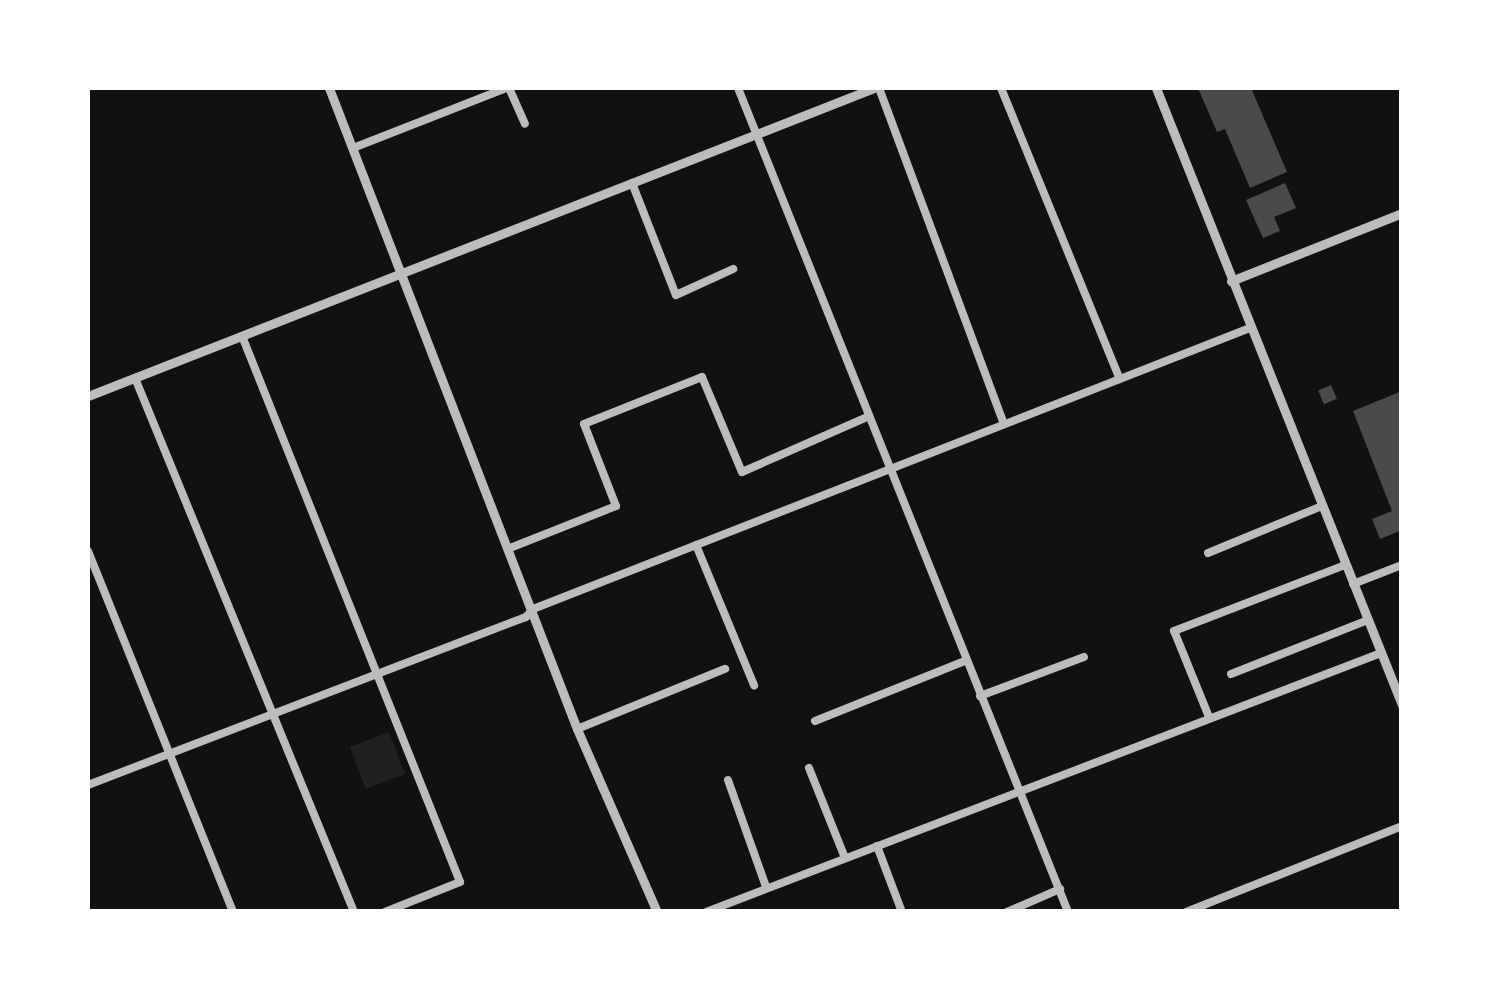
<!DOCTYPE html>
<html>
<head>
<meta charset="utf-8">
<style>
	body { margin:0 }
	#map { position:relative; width:1489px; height:999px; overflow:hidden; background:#111; font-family:"PT Sans",sans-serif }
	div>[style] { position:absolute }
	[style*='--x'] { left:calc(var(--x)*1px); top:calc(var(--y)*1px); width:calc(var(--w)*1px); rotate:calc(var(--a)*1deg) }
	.green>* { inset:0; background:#202020; transform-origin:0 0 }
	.building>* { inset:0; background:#4a4a4a; transform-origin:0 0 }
	.minor>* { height:8px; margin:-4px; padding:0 4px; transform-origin:4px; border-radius:4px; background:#bcbcbc }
	.tertiary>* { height:9px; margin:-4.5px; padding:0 4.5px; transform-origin:4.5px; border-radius:4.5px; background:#bcbcbc }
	span { translate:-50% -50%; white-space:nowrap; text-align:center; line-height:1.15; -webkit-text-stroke:8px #fff; paint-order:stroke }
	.frame { position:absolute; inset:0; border:90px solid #fff; pointer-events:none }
</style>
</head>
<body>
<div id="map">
	<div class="green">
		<i style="left:389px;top:732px;width:45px;height:42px;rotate:69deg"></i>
	</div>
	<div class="building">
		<i style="clip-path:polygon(1198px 88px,1251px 88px,1287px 172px,1250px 188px,1225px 129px,1217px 132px)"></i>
		<i style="clip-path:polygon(1285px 183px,1296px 208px,1274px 217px,1280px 231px,1263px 238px,1246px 200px)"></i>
		<i style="left:1331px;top:385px;width:15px;height:14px;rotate:67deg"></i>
		<i style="clip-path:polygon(1402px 391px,1402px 530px,1380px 539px,1372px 519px,1392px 511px,1353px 411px)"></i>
	</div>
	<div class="minor">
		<i style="--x:509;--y:88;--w:39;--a:66"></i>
		<i style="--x:738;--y:88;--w:888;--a:68.17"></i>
		<i style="--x:879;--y:88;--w:358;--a:69.6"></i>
		<i style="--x:1001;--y:88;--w:314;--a:67.8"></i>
		<i style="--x:353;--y:148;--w:164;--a:-21.4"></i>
		<i style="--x:632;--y:183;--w:120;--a:68.6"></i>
		<i style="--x:676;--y:295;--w:63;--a:-24.5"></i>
		<i style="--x:242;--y:336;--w:588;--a:68.23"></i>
		<i style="--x:460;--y:882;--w:81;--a:158.2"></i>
		<i style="--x:135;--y:378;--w:577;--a:67.7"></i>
		<i style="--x:696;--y:545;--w:152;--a:67.5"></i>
		<i style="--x:510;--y:548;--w:114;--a:-21.6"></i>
		<i style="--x:616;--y:506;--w:88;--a:-111.3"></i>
		<i style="--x:584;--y:424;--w:127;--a:-21.7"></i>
		<i style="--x:702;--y:377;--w:103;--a:67.2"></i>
		<i style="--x:742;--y:472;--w:137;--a:-23.7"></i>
		<i style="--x:88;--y:551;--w:389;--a:68.1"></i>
		<i style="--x:1208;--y:553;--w:123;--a:-22.4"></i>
		<i style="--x:1353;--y:584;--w:53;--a:-21.2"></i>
		<i style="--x:1231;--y:674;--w:147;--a:-21.5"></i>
		<i style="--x:980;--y:696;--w:111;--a:-20.6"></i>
		<i style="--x:1209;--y:717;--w:93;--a:-112.1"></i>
		<i style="--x:1174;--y:631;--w:183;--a:-21.1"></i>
		<i style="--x:815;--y:721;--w:162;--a:-21.8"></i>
		<i style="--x:577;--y:729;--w:160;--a:-22.1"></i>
		<i style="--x:809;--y:768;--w:97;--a:68.2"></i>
		<i style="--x:728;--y:780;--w:114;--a:70.4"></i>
		<i style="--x:88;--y:785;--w:469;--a:-21"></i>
		<i style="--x:526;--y:617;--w:11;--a:-49"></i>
		<i style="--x:533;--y:609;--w:770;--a:-21.4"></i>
		<i style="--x:877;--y:846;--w:71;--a:69.3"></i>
		<i style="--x:706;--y:912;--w:723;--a:-20.99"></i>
		<i style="--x:1007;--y:912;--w:58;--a:-23.5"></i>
		<i style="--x:1186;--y:912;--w:232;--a:-21.7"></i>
	</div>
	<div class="tertiary">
		<i style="--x:329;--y:88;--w:687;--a:68.85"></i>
		<i style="--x:577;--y:729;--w:200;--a:66.4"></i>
		<i style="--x:1156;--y:88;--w:664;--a:68.26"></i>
		<i style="--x:1231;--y:281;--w:184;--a:-21.7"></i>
		<i style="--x:88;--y:396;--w:844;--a:-21.4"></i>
	</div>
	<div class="frame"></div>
</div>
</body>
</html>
